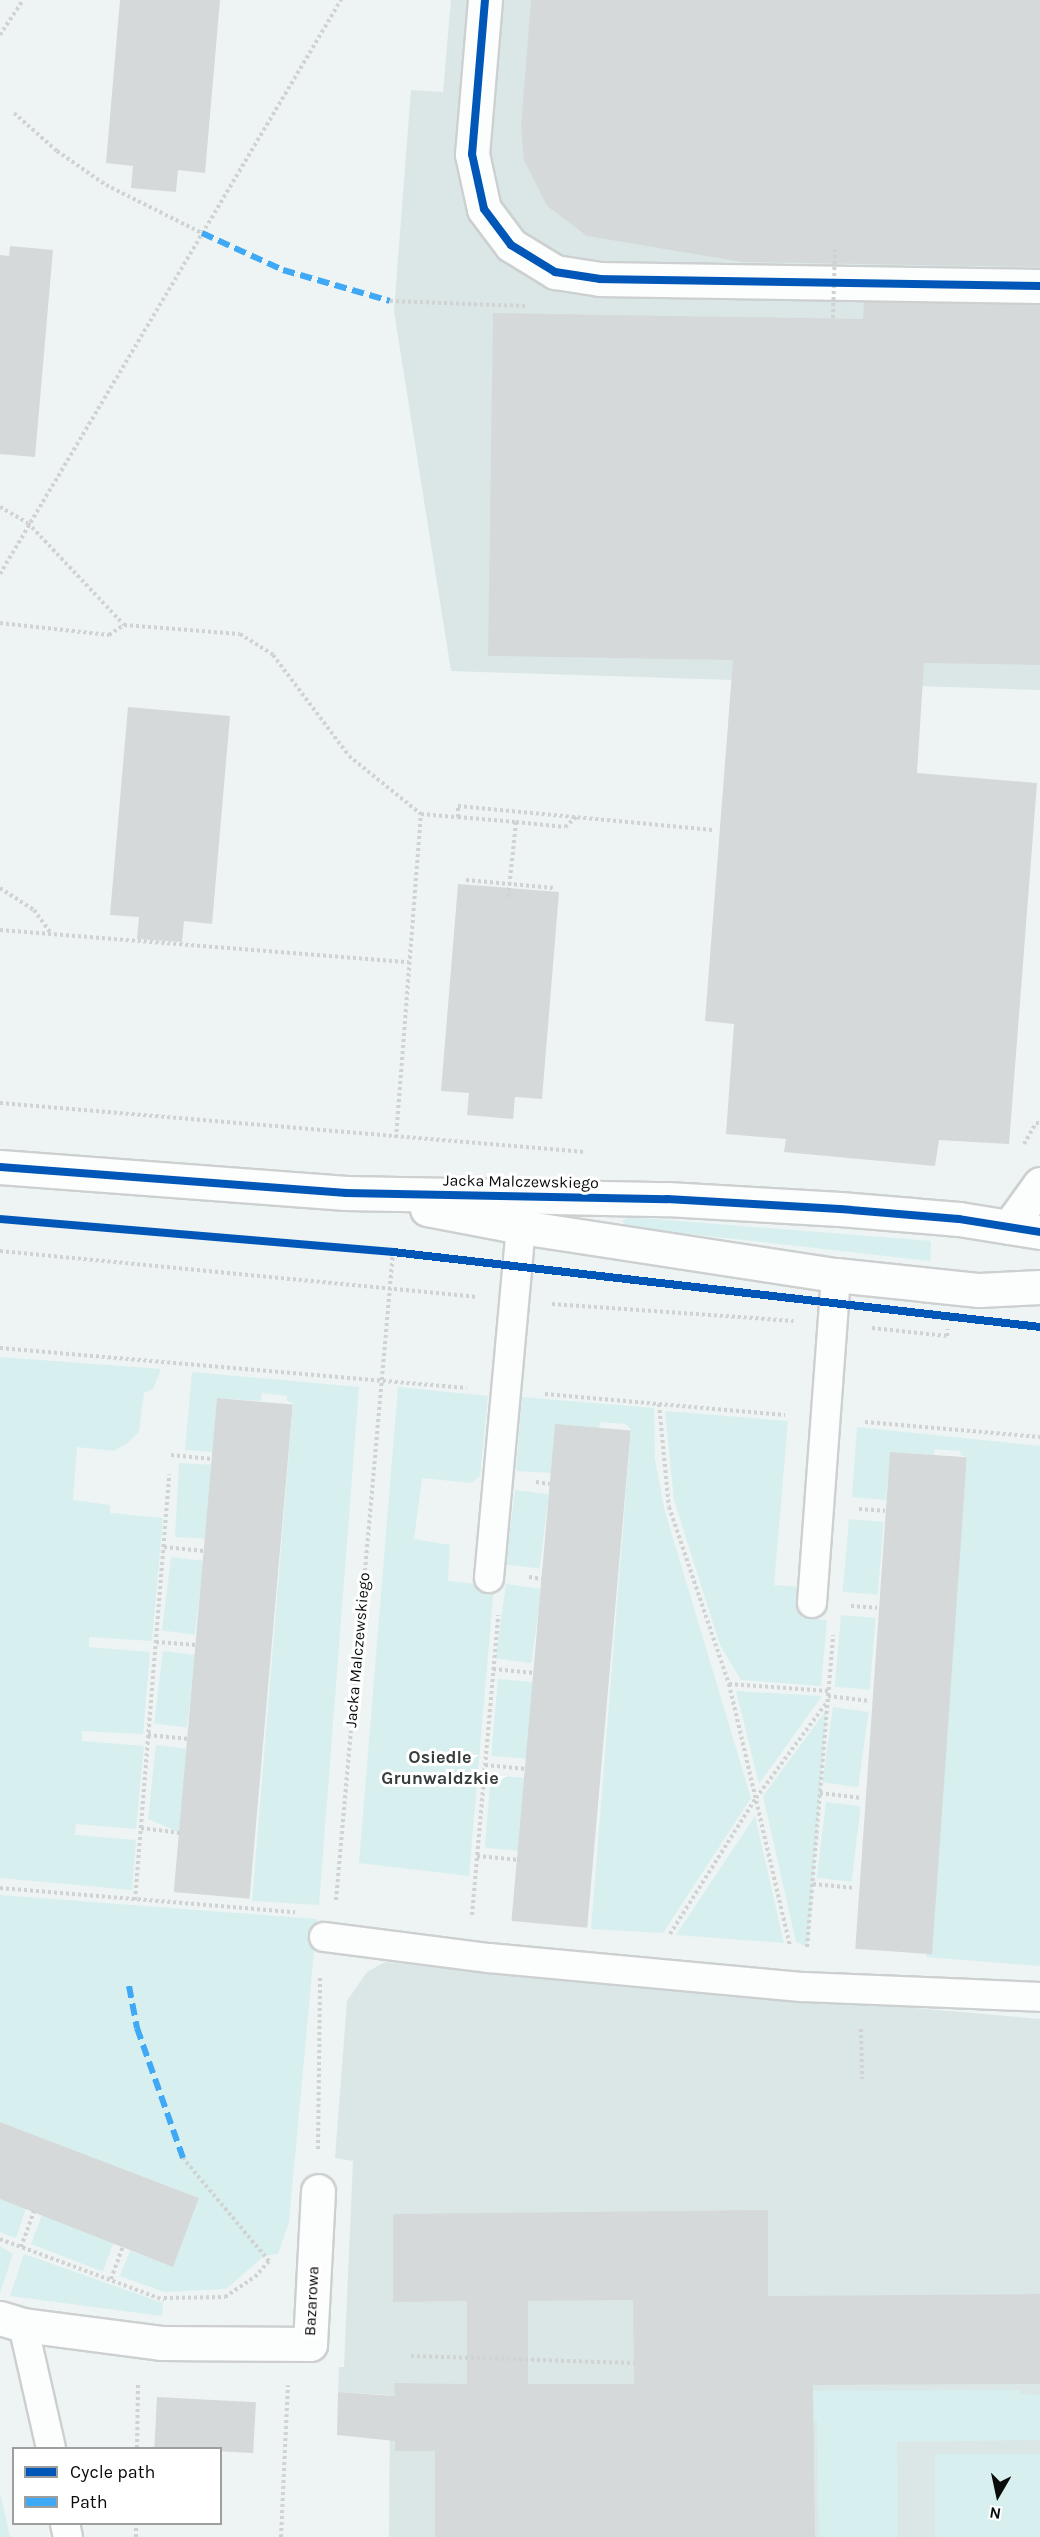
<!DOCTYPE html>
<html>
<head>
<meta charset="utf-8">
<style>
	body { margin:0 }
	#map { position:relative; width:1040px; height:2537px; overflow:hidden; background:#eef3f3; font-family:Karla,sans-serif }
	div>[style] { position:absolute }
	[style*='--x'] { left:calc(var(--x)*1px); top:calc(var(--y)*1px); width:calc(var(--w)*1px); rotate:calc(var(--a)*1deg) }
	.built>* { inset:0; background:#dbe7e7 }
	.green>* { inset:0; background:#d8efef; transform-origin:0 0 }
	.building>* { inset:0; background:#d6d9d9; transform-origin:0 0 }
	.path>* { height:4px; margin-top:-2px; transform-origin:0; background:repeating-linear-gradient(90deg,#d1d2d2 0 3px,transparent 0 6px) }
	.roads { filter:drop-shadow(2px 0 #cdd0d0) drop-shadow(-2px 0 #cdd0d0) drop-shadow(0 2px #cdd0d0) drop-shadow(0 -2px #cdd0d0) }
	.lane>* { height:28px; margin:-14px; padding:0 14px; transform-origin:14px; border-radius:14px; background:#fcfdfd }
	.street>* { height:33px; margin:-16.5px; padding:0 16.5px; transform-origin:16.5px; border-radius:16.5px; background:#fcfdfd }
	.secondary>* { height:33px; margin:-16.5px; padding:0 16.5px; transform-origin:16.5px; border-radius:16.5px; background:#fcfdfd }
	.path-bridge>* { height:4px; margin-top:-2px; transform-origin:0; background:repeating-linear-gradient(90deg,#d1d2d2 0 3px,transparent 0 6px) }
	.quiet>* { height:6px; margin-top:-3px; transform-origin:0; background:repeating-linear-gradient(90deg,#3fa9f5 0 12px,transparent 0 18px) }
	.cycleway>* { height:8px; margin:-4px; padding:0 4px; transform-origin:4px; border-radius:4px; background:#0057b8 }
	span { translate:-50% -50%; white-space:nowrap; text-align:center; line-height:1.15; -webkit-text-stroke:6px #fff; paint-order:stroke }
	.street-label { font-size:16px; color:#0a0c0c }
	.neighbourhood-label { font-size:18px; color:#373e3e; font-weight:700 }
	.legend { position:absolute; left:12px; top:2447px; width:210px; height:78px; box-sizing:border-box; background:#fff; border:2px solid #9d9e9e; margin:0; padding:8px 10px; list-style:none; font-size:18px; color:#0a0c0c }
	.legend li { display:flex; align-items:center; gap:12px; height:30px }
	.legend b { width:30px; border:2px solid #9d9e9e }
	.north { position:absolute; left:968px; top:2465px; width:60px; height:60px; -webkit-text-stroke:4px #fff; paint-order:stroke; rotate:189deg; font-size:16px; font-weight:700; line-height:24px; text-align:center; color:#0a0c0c }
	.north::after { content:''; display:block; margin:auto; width:21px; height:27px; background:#0a0c0c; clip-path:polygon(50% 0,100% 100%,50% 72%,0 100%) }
</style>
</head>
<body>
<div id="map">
	<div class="built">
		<i style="clip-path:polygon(451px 0,1040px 0,1040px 690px,451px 671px,394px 311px,411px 90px,443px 92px)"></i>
		<i style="clip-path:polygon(385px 1962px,1040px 2019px,1040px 2537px,389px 2537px,390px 2395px,338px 2392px,339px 2367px,344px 2367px,353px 2161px,335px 2158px,347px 2001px,367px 1972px)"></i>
	</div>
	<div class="green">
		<i style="clip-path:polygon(629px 1217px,931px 1241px,930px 1261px,628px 1227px,622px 1221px)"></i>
		<i style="clip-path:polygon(0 1357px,161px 1369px,153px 1389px,144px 1393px,139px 1432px,128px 1443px,114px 1451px,77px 1447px,73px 1500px,110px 1505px,110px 1513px,163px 1518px,152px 1641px,89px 1637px,89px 1647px,150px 1652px,143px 1734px,82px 1731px,82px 1741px,144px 1746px,136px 1829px,76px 1824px,75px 1835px,136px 1840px,132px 1890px,0 1878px)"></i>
		<i style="clip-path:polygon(192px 1372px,359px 1387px,319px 1905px,252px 1901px,293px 1403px,287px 1401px,287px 1396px,262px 1393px,261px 1401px,217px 1398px,213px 1452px,185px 1450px)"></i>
		<i style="clip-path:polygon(398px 1387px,488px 1396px,480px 1476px,471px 1483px,422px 1478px,414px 1539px,450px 1545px,448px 1581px,494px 1586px,469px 1876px,359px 1863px)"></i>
		<i style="clip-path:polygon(522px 1397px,654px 1408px,655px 1459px,664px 1508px,751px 1798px,663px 1933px,591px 1929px,631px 1429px,625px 1424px,600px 1422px,599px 1428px,551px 1473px,516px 1471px)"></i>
		<i style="clip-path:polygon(665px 1411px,788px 1421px,774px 1585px,802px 1587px,802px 1618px,827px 1620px,821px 1686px,741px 1680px,720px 1645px,674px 1500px)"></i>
		<i style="clip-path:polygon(857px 1427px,1040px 1446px,1040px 1966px,926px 1957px,967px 1457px,961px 1455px,960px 1451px,935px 1449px,934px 1455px,891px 1452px,886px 1500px,852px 1497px)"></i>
		<i style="left:179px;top:1463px;width:33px;height:74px;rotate:3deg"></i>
		<i style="left:515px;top:1490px;width:34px;height:75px;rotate:7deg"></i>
		<i style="left:849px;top:1519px;width:35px;height:73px;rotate:5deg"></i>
		<i style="left:171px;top:1557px;width:33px;height:74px;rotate:7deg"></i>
		<i style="left:506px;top:1584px;width:36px;height:75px;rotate:8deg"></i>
		<i style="left:841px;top:1615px;width:35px;height:72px;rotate:5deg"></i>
		<i style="left:163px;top:1651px;width:33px;height:73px;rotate:7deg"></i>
		<i style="left:498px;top:1679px;width:36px;height:77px;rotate:5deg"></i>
		<i style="clip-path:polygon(736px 1691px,822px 1696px,759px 1784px)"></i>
		<i style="left:833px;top:1707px;width:36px;height:76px;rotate:8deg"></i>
		<i style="clip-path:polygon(827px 1709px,809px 1932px,807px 1947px,796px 1942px,763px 1796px)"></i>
		<i style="clip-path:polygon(156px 1745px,189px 1749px,181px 1833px,148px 1819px)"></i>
		<i style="left:491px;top:1775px;width:35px;height:73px;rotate:5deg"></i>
		<i style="left:826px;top:1802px;width:35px;height:76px;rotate:7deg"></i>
		<i style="clip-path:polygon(755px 1816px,784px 1943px,676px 1935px)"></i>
		<i style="clip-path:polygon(0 1895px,317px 1919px,289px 2222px,278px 2254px,264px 2256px,226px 2289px,164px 2292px,120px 2276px,130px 2251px,173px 2266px,199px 2198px,0 2122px)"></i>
		<i style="clip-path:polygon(0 2199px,26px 2208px,16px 2238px,0 2232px)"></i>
		<i style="left:42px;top:2215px;width:77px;height:31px;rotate:21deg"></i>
		<i style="clip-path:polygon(0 2246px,13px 2254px,0 2293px)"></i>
		<i style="clip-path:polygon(24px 2254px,163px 2303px,162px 2316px,10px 2296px)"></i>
		<i style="clip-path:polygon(1019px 2390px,1020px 2394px,1040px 2395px,1040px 2440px,897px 2442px,898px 2537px,819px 2537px,817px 2421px,795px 2421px,795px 2391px)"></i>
		<i style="left:1040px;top:2454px;width:83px;height:105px;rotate:90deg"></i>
		<i style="clip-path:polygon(0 2493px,10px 2537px,0 2537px)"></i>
	</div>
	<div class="building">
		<i style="clip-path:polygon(120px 0,220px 0,205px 173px,178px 170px,176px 192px,131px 188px,133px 166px,106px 163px)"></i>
		<i style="clip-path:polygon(531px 0,1040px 0,1040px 267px,742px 262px,587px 236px,547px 206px,524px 160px,521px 127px)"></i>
		<i style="clip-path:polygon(10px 246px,53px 250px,35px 457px,0 454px,0 255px,9px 256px)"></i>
		<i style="clip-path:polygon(864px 302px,1040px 305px,1040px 665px,924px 663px,917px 773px,1037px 783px,1009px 1144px,939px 1140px,935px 1166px,784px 1152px,786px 1139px,726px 1134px,734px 1024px,705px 1021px,733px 660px,488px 656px,493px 313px,863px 319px)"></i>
		<i style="clip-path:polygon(128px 707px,230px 716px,212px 924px,184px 921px,182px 942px,137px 939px,139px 917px,110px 915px)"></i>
		<i style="clip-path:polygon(458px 884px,559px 892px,542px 1099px,515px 1097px,513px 1119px,467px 1115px,469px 1093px,441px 1091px)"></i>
		<i style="left:217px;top:1398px;width:76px;height:496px;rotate:5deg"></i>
		<i style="left:555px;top:1424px;width:76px;height:499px;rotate:5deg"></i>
		<i style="left:890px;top:1452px;width:77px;height:498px;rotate:4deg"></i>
		<i style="clip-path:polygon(0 2122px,199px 2198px,173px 2267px,0 2199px)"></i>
		<i style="clip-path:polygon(evenodd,768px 2210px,768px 2296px,1040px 2294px,1040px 2384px,813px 2385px,815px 2537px,435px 2537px,435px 2451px,395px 2451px,395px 2441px,337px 2435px,338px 2392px,395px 2396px,394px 2383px,467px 2384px,467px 2301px,393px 2302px,393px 2214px,768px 2210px,633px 2300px,634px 2384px,528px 2384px,528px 2301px,633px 2300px)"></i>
		<i style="left:157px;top:2397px;width:99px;height:51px;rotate:3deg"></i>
	</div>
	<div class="path">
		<i style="--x:0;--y:35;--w:42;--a:-56.7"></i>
		<i style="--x:14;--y:113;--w:57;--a:41.5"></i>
		<i style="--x:57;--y:151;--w:60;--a:34.8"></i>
		<i style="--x:106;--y:185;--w:107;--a:26.6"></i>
		<i style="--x:390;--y:301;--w:136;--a:2.1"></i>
		<i style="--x:0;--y:507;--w:32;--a:30"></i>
		<i style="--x:28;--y:523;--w:140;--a:46.7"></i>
		<i style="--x:0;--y:574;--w:668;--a:-59.29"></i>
		<i style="--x:0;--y:623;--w:110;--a:6.3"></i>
		<i style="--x:109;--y:635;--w:18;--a:-34"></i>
		<i style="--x:124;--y:625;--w:116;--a:4.4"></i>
		<i style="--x:240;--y:634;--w:39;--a:32"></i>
		<i style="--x:273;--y:655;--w:126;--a:53"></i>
		<i style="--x:349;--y:756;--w:92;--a:38.9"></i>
		<i style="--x:458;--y:817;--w:58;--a:4.9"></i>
		<i style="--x:516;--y:822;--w:76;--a:96"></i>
		<i style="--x:516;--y:822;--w:49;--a:5.8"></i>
		<i style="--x:565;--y:827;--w:15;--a:-42"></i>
		<i style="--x:466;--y:880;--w:88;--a:5.2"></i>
		<i style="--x:0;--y:888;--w:40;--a:32.9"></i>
		<i style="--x:34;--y:910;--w:29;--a:54"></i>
		<i style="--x:0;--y:930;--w:410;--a:4.5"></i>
		<i style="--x:0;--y:1103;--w:587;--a:4.79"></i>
		<i style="--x:396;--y:1138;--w:325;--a:-85.6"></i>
		<i style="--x:421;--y:814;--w:37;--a:5"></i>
		<i style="--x:458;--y:817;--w:11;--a:-90"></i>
		<i style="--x:458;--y:806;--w:256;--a:5.4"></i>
		<i style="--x:1024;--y:1144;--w:24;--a:-60"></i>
		<i style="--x:1036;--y:1123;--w:4;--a:0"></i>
		<i style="--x:0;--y:1251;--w:478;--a:5.5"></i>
		<i style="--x:552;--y:1304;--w:242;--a:4"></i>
		<i style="--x:872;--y:1328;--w:75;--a:6.1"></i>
		<i style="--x:947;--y:1336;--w:7;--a:-82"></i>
		<i style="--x:0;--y:1348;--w:468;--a:4.9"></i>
		<i style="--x:545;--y:1394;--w:241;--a:5"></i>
		<i style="--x:659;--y:1404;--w:103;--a:84.5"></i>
		<i style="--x:669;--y:1507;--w:187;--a:71.3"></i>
		<i style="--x:729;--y:1684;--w:99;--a:4"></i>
		<i style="--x:865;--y:1422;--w:176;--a:4.9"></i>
		<i style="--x:171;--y:1455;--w:41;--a:5.6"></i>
		<i style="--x:536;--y:1482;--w:14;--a:8"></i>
		<i style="--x:859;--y:1509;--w:26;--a:4"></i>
		<i style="--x:164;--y:1547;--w:40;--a:5.7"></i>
		<i style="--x:529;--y:1577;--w:13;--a:9"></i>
		<i style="--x:851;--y:1606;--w:26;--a:4"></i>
		<i style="--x:156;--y:1642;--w:41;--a:4.2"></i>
		<i style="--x:493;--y:1669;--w:42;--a:5.4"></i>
		<i style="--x:729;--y:1684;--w:269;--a:76.9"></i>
		<i style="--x:828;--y:1696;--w:42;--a:6.8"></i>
		<i style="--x:148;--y:1735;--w:41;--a:5.6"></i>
		<i style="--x:485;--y:1765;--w:42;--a:5.4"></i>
		<i style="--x:820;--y:1793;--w:42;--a:6.8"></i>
		<i style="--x:141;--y:1828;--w:40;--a:7.1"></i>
		<i style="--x:477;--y:1856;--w:43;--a:5.3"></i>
		<i style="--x:813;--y:1884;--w:42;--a:5.4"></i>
		<i style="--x:0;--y:1888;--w:296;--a:4.7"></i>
		<i style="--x:135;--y:1900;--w:427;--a:-85.4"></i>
		<i style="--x:336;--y:1900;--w:651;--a:-84.97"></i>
		<i style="--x:472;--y:1915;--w:301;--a:-85"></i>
		<i style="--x:670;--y:1934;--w:161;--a:-57.7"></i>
		<i style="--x:756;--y:1798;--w:119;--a:-53.5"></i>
		<i style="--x:807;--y:1947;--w:313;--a:-85.2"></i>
		<i style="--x:861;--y:2029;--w:50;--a:88.9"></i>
		<i style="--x:318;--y:2149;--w:172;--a:-89.3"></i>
		<i style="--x:0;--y:2239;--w:175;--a:20.4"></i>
		<i style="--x:21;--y:2247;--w:38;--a:-70"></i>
		<i style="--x:111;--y:2279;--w:35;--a:-70"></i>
		<i style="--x:164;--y:2298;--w:61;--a:-0.9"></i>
		<i style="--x:225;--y:2297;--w:36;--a:-34"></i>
		<i style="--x:255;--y:2277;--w:21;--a:-49"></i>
		<i style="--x:269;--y:2261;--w:134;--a:-129.9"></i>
		<i style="--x:411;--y:2356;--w:223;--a:1.8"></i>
		<i style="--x:137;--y:2448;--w:65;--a:-89.1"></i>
		<i style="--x:136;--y:2537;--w:13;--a:-90"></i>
		<i style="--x:281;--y:2537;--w:152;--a:-87.4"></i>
	</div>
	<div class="roads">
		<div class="lane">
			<i style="--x:489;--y:1578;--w:352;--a:-84.8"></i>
			<i style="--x:812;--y:1603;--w:329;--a:-85.8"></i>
			<i style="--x:324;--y:1937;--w:166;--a:7.3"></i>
			<i style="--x:489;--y:1958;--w:316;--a:5.3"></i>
			<i style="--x:804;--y:1987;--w:236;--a:2.4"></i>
			<i style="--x:23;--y:2325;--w:126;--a:77.2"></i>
			<i style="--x:65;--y:2524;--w:13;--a:77"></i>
		</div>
		<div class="street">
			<i style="--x:485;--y:0;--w:155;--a:94.8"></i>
			<i style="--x:472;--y:154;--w:56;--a:77.7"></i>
			<i style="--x:484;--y:209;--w:45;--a:53.1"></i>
			<i style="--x:511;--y:245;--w:52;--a:31.5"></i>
			<i style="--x:555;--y:272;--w:46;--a:8.8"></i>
			<i style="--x:600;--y:279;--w:440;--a:0.9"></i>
			<i style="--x:0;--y:2318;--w:24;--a:17"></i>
			<i style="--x:23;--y:2325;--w:139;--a:7.4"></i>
			<i style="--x:161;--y:2343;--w:149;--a:0.4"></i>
			<i style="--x:310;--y:2344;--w:153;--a:-87"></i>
		</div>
		<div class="secondary">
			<i style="--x:0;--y:1167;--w:347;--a:4.3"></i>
			<i style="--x:346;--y:1193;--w:321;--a:1.1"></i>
			<i style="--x:667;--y:1199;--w:173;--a:3.3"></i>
			<i style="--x:840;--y:1209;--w:119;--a:4.8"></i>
			<i style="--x:959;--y:1219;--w:82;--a:9.1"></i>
			<i style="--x:427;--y:1209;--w:96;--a:10.8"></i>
			<i style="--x:521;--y:1227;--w:319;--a:8.7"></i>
			<i style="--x:836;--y:1275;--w:144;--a:6"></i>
			<i style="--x:979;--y:1290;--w:61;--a:-2.8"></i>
			<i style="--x:1009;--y:1227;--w:53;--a:-54.2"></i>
		</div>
	</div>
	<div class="path-bridge">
		<i style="--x:833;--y:318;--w:71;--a:-88.4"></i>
	</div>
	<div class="quiet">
		<i style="--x:202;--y:233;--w:89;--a:24.6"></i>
		<i style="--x:283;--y:270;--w:111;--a:16.2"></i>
		<i style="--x:129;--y:1986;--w:43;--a:79.2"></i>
		<i style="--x:137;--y:2028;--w:138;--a:70.5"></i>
	</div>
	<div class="cycleway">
		<i style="--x:485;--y:0;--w:155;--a:94.8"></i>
		<i style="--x:472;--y:154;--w:56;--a:77.7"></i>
		<i style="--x:484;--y:209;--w:45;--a:53.1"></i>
		<i style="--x:511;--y:245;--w:52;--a:31.5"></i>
		<i style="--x:555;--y:272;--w:46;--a:8.8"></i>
		<i style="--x:600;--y:279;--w:440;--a:0.9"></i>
		<i style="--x:0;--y:1167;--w:347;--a:4.3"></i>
		<i style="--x:346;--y:1193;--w:321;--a:1.1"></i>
		<i style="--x:667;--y:1199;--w:173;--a:3.3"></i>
		<i style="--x:840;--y:1209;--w:119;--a:4.8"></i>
		<i style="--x:959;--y:1219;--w:82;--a:9.1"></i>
		<i style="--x:0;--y:1219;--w:394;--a:4.8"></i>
		<i style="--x:393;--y:1252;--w:651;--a:6.61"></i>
	</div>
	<div class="street-label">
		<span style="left:521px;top:1182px;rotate:1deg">Jacka Malczewskiego</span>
		<span style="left:358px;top:1650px;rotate:-85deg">Jacka Malczewskiego</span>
		<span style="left:312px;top:2301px;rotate:-87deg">Bazarowa</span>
	</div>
	<div class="neighbourhood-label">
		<span style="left:440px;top:1768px">Osiedle<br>Grunwaldzkie</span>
	</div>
	<ul class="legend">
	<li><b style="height:8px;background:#0057b8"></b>Cycle path</li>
	<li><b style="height:8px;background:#3fa9f5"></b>Path</li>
	</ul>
	<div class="north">N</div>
</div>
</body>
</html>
